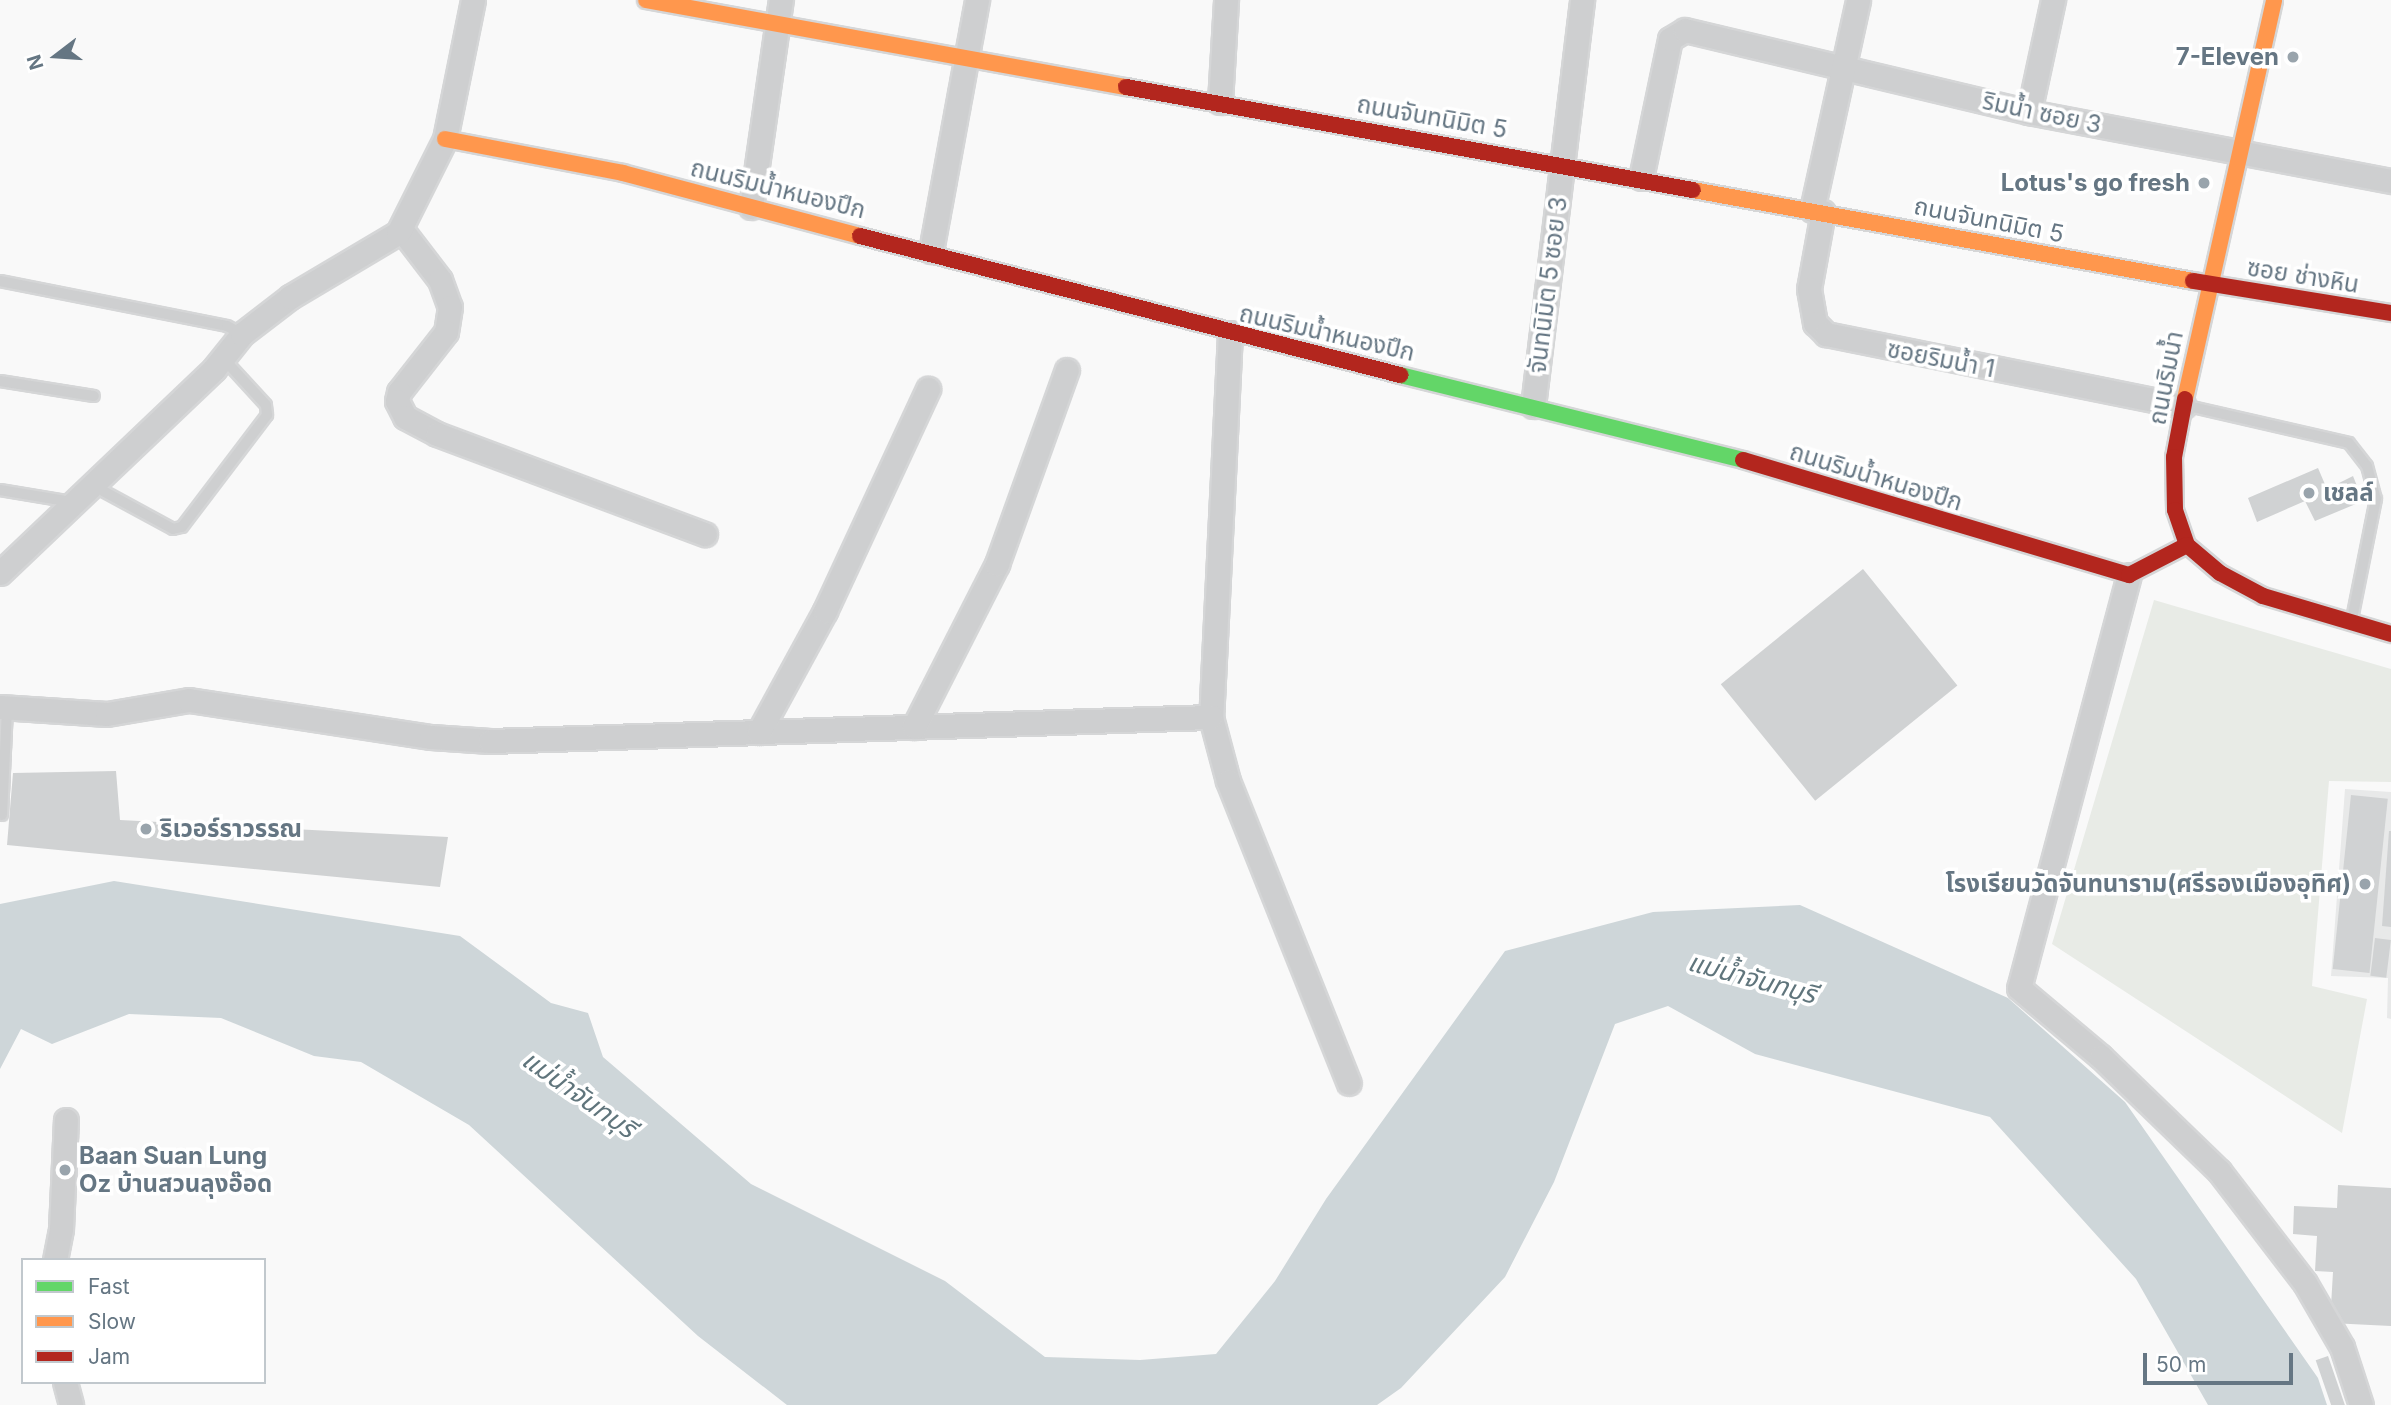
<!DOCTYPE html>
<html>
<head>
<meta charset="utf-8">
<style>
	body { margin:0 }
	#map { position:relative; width:2391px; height:1405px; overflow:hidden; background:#f9f9f9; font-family:Inter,"Noto Sans Thai",sans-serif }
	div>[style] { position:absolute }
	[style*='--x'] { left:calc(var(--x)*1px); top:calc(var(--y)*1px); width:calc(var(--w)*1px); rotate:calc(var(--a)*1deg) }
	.built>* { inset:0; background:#e8e9e9 }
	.green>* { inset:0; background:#e8ebe6 }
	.water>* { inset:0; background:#ced6d9 }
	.building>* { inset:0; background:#d0d2d3; transform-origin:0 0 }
	.roads { filter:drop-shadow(2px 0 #d5d6d7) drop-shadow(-2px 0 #d5d6d7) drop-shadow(0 2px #d5d6d7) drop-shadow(0 -2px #d5d6d7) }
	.lane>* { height:10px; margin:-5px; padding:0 5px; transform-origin:5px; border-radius:5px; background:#cecfd0 }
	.street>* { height:23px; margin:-11.5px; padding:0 11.5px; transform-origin:11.5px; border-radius:11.5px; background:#cecfd0 }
	.fast>* { height:16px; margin:-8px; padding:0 8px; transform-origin:8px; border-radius:8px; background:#63d668 }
	.slow>* { height:16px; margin:-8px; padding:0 8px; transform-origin:8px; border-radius:8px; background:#ff974d }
	.jam>* { height:16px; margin:-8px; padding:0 8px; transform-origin:8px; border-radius:8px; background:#b3261e }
	.dots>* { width:19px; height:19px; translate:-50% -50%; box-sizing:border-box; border:4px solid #fff; border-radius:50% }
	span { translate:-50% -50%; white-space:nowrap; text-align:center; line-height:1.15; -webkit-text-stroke:7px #fff; paint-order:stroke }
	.poi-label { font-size:24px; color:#657683; font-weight:700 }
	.right { translate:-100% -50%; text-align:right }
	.left { translate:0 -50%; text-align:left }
	.street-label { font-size:24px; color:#657683 }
	.water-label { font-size:26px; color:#60757c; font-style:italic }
	.legend { position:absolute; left:21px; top:1258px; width:245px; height:126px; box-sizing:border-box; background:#fff; border:2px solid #c1c8cd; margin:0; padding:9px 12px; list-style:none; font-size:21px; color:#657683 }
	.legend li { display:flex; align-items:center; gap:14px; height:35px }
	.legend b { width:35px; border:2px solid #c1c8cd }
	.north { position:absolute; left:21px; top:21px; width:70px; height:70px; -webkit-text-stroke:5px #fff; paint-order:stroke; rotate:253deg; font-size:19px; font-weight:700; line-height:28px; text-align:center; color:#657683 }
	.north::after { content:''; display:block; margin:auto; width:24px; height:32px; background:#657683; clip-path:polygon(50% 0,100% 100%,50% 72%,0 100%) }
	.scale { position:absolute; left:2143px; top:1353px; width:150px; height:32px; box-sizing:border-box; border:4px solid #657683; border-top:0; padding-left:9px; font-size:21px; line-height:24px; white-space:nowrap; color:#657683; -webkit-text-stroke:5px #fff; paint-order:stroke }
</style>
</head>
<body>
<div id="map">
	<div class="built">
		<i style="clip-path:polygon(2345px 789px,2391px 792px,2391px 1019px,2387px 1018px,2388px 978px,2331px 976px)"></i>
	</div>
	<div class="green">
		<i style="clip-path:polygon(2154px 600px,2391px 669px,2391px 782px,2329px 781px,2312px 986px,2367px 999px,2342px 1133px,2052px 944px)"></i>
	</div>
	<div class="water">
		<i style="clip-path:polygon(114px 881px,460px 936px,551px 1003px,588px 1013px,603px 1057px,751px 1184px,945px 1281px,1045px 1357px,1140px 1360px,1216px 1354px,1275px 1281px,1326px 1199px,1505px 951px,1653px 912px,1800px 905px,2008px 998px,2125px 1102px,2318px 1378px,2327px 1405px,2208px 1405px,2136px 1279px,1990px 1117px,1755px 1054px,1668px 1006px,1615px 1024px,1554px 1182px,1505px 1277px,1401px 1388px,1377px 1405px,787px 1405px,698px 1336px,469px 1125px,361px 1062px,314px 1056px,221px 1018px,129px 1014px,52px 1044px,21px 1029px,0 1069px,0 904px)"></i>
	</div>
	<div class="building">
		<i style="clip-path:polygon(2318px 468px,2327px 489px,2353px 476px,2363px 501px,2315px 521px,2305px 501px,2257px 522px,2248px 498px)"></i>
		<i style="left:1863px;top:569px;width:150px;height:183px;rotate:51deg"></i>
		<i style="clip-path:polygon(116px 771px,120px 820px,448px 837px,440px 887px,7px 845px,13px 773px)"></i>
		<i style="left:2351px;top:795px;width:37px;height:175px;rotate:6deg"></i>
		<i style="clip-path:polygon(2389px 831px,2391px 831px,2391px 927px,2382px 926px)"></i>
		<i style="left:2375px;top:938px;width:16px;height:38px;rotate:7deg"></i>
		<i style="clip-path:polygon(2338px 1185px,2391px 1188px,2391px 1326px,2330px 1323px,2333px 1272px,2315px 1271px,2317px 1236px,2293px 1234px,2294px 1206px,2337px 1208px)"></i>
		<i style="left:2328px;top:1356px;width:52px;height:13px;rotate:71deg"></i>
	</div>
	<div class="roads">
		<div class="lane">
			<i style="--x:0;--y:281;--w:231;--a:11.2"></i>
			<i style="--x:227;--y:326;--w:17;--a:28"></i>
			<i style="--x:0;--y:381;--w:95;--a:9.1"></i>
			<i style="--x:2188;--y:406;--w:165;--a:12.9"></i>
			<i style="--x:2349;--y:443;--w:29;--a:52"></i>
			<i style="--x:2367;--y:466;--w:34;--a:75"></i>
			<i style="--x:2376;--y:499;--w:122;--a:101.3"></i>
			<i style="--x:92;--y:485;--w:92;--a:28.5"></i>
			<i style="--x:173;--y:529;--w:9;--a:-13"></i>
			<i style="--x:182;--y:527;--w:141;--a:-52.8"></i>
			<i style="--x:267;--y:415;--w:10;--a:-96"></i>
			<i style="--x:266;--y:405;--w:64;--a:-132.5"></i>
			<i style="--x:0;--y:490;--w:73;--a:9.5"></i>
			<i style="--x:2;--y:815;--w:108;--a:-87.3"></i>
		</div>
		<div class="street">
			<i style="--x:1220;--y:102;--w:102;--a:-86.6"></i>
			<i style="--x:2029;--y:112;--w:115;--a:-77.9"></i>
			<i style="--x:1641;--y:178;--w:142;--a:-78.2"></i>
			<i style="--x:1670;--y:39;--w:17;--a:-31"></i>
			<i style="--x:1685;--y:30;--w:354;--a:13.4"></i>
			<i style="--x:2029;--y:112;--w:369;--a:10.8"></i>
			<i style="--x:751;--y:207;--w:209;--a:-81.8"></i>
			<i style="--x:1812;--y:210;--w:215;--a:-77.6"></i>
			<i style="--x:1823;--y:212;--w:78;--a:100.3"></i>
			<i style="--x:1809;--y:289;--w:35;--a:80"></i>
			<i style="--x:1815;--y:323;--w:16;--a:45"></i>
			<i style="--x:1826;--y:334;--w:365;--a:11.4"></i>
			<i style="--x:401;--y:229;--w:64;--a:52.6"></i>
			<i style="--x:440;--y:280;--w:29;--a:70"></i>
			<i style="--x:450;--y:307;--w:25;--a:99"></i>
			<i style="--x:446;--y:332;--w:76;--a:128.1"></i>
			<i style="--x:399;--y:392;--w:9;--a:103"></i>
			<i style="--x:397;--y:401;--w:18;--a:63"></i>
			<i style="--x:405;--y:417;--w:36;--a:28"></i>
			<i style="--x:437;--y:434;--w:286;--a:20.5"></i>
			<i style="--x:931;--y:251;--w:255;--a:-79.6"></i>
			<i style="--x:1230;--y:333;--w:384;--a:92.8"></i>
			<i style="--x:1211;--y:717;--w:66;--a:75.1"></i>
			<i style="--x:1228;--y:781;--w:325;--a:68.2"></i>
			<i style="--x:1533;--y:406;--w:409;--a:-83.1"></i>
			<i style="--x:0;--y:573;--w:296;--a:-43.6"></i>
			<i style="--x:214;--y:369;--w:45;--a:-51.3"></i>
			<i style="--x:242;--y:334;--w:61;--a:-37.6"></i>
			<i style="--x:290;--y:297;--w:126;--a:-30.7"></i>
			<i style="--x:398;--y:233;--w:105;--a:-63.4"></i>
			<i style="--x:445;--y:139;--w:142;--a:-78.6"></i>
			<i style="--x:2129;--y:575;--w:427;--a:104.9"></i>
			<i style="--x:2019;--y:988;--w:107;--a:40.1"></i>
			<i style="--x:2101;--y:1057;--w:164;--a:44"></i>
			<i style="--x:2219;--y:1171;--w:141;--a:52.5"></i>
			<i style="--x:2305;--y:1283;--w:74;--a:60"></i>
			<i style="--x:2342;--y:1347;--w:61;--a:71.9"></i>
			<i style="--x:0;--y:707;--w:107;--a:3.7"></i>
			<i style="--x:107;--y:714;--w:83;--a:-9.7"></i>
			<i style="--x:189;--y:700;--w:245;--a:8.7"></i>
			<i style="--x:431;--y:737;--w:59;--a:3.9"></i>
			<i style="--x:490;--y:741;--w:721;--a:-1.91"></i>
			<i style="--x:914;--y:727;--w:183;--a:-63"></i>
			<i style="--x:997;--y:564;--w:206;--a:-70.2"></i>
			<i style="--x:759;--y:732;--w:138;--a:-61.4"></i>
			<i style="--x:825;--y:611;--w:245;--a:-65.1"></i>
			<i style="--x:55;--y:1260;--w:32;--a:-79"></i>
			<i style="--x:61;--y:1229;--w:109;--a:-87.4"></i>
			<i style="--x:65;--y:1382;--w:24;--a:75"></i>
		</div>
		<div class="fast">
			<i style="--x:1400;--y:375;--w:353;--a:13.9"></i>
		</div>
		<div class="slow">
			<i style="--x:646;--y:0;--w:488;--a:10.3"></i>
			<i style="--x:445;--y:139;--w:181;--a:10.8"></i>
			<i style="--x:623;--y:173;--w:245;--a:14.9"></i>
			<i style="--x:1693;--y:190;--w:508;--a:10.31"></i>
			<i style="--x:2185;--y:399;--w:409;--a:-77.4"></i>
		</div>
		<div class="jam">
			<i style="--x:1126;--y:87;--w:576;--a:10.3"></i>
			<i style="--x:860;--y:236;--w:558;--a:14.43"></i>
			<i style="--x:2193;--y:281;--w:201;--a:9.2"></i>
			<i style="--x:2185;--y:399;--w:59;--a:100.7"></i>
			<i style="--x:2174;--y:457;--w:53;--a:88.9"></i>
			<i style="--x:2175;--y:510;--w:37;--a:71"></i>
			<i style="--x:2187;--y:545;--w:43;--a:40.3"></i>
			<i style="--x:2220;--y:573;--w:49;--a:28.1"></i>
			<i style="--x:2263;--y:596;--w:134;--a:16.5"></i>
			<i style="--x:1743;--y:460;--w:403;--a:16.6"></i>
			<i style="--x:2129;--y:575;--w:65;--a:-27.3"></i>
		</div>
	</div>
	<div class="dots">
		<i style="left:2293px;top:57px;background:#99a4ac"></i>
		<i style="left:2204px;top:183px;background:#99a4ac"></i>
		<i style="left:2309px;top:493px;background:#99a4ac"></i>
		<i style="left:146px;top:829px;background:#99a4ac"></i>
		<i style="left:2365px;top:884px;background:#99a4ac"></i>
		<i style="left:65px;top:1170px;background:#99a4ac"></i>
	</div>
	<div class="poi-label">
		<span class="right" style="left:2279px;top:57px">7-Eleven</span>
		<span class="right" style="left:2190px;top:183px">Lotus's go fresh</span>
		<span class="left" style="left:2323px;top:493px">เชลล์</span>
		<span class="left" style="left:160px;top:829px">ริเวอร์ราวรรณ</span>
		<span class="right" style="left:2351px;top:884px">โรงเรียนวัดจันทนาราม(ศรีรองเมืองอุทิศ)</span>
		<span class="left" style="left:79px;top:1170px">Baan Suan Lung<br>Oz บ้านสวนลุงอ๊อด</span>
	</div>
	<div class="street-label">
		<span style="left:2042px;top:113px;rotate:12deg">ริมน้ำ ซอย 3</span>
		<span style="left:1432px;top:117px;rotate:10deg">ถนนจันทนิมิต 5</span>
		<span style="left:778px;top:189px;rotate:14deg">ถนนริมน้ำหนองปึก</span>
		<span style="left:1989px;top:220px;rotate:11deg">ถนนจันทนิมิต 5</span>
		<span style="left:2303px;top:276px;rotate:9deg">ซอย ช่างหิน</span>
		<span style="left:1548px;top:285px;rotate:-83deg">จันทนิมิต 5 ซอย 3</span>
		<span style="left:1327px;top:333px;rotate:13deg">ถนนริมน้ำหนองปึก</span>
		<span style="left:1941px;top:359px;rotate:11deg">ซอยริมน้ำ 1</span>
		<span style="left:2166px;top:378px;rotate:-79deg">ถนนริมน้ำ</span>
		<span style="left:1876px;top:477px;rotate:17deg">ถนนริมน้ำหนองปึก</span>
	</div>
	<div class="water-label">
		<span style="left:1752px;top:978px;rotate:15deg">แม่น้ำจันทบุรี</span>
		<span style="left:579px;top:1094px;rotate:35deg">แม่น้ำจันทบุรี</span>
	</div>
	<ul class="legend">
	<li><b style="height:9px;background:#63d668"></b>Fast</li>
	<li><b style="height:9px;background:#ff974d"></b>Slow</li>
	<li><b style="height:9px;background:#b3261e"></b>Jam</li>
	</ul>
	<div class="north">N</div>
	<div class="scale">50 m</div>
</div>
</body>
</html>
